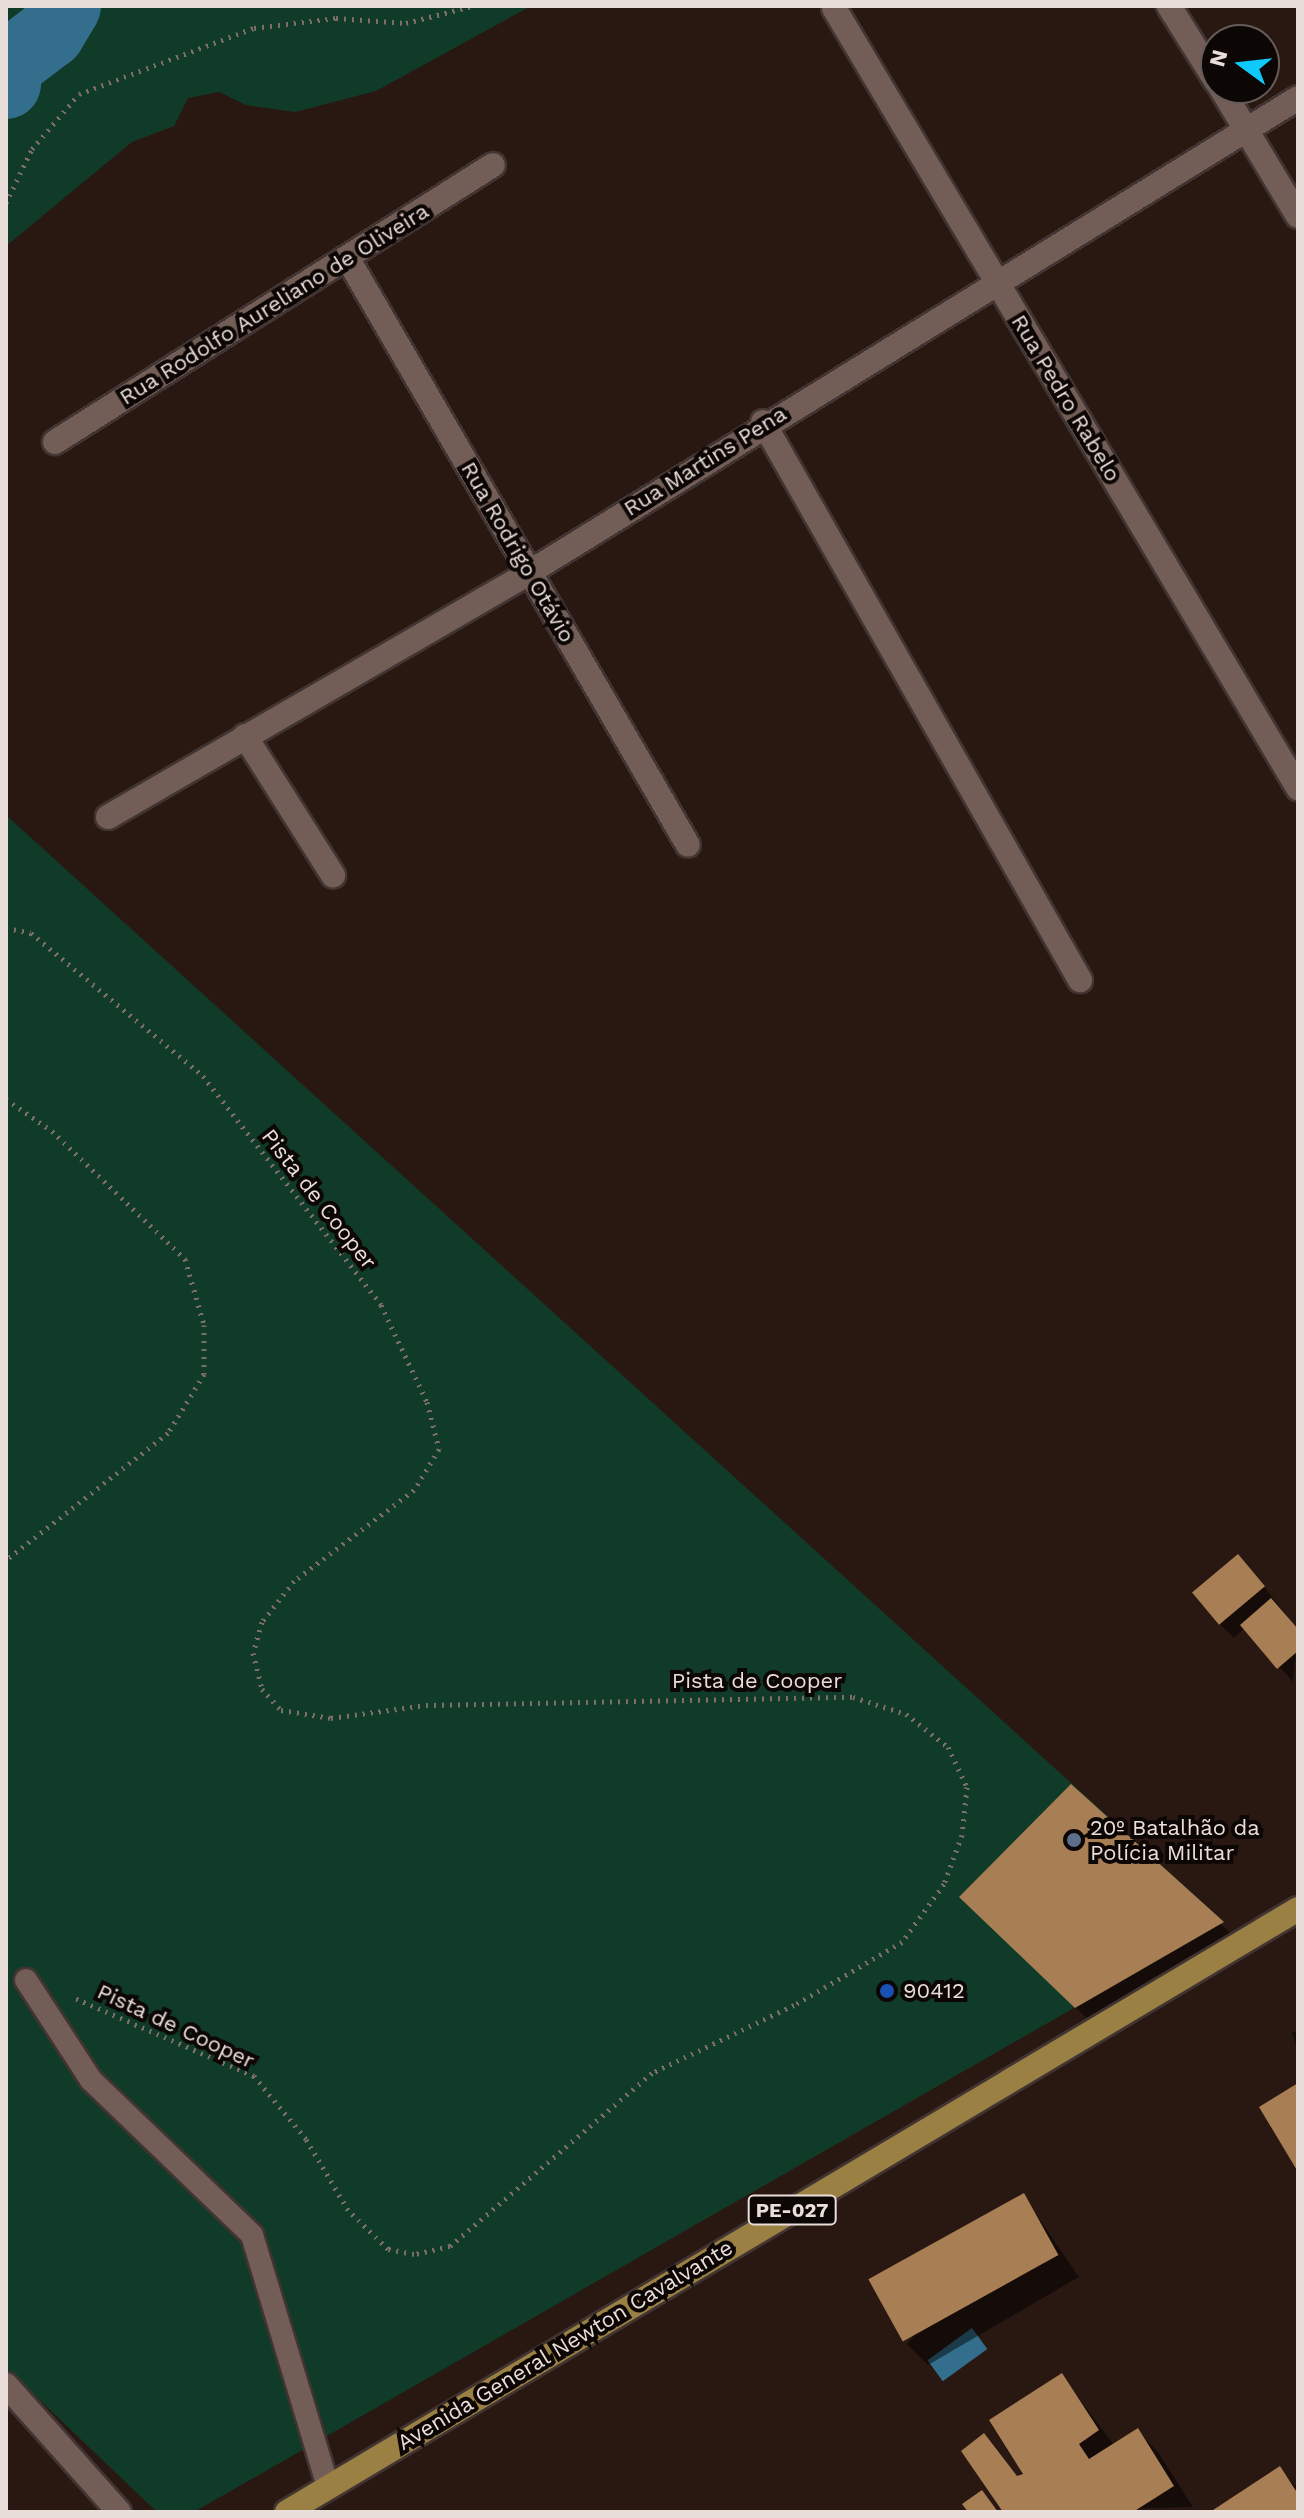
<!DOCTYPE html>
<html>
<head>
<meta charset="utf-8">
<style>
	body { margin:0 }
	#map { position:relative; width:1304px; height:2518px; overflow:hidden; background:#291812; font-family:"Work Sans",sans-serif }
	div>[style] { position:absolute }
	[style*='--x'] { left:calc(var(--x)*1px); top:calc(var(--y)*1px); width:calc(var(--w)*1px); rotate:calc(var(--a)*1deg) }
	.green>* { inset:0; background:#103b28 }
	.water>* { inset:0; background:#336f8c; transform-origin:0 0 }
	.shadow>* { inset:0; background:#0007 }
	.river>* { height:70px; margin:-35px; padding:0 35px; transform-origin:35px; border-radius:35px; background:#336f8c }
	.building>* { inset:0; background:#a87e55; transform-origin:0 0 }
	.path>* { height:5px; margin-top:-2.5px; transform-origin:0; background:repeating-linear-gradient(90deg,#7d6e69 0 2px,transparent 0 8px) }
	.roads { filter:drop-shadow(2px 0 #413432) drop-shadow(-2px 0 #413432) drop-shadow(0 2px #413432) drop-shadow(0 -2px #413432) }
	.lane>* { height:22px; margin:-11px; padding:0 11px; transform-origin:11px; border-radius:11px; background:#725e56 }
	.street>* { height:24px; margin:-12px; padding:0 12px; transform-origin:12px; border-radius:12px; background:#725e56 }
	.secondary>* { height:24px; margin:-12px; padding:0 12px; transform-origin:12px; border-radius:12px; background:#725e56 }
	.primary>* { height:24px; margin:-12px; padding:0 12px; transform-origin:12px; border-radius:12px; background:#9b8043 }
	.dots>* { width:22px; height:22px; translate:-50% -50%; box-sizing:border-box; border:4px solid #0c0604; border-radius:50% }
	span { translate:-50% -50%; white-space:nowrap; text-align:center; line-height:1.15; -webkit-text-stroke:8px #0c0604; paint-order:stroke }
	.shield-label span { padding:2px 6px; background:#0c0604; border:2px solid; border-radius:6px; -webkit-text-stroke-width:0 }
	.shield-label { font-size:20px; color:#eadeda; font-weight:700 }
	.street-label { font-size:22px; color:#eadeda }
	.poi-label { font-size:22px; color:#eadeda }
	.left { translate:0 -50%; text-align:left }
	.frame { position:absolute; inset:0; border:8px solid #eadeda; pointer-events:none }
	.north { position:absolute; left:1200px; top:24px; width:80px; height:80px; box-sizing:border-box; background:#0c0604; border:2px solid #655c5a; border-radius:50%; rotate:285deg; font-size:22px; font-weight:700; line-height:32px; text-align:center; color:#eadeda }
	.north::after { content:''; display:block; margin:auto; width:28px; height:36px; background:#0ecafa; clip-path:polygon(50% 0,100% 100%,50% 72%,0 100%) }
</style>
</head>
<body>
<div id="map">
	<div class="green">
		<i style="clip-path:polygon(6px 6px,531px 6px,376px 91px,295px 112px,246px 105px,219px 92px,188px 98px,174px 126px,132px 142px,6px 246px)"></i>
		<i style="clip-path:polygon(6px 815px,1224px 1922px,194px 2512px,157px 2512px,6px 2368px)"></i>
	</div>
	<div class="water">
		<i style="left:972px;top:2328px;width:26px;height:55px;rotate:54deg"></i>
	</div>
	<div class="shadow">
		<i style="clip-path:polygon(1252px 1571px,1298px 1630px,1293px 1682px,1245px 1628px,1234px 1638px,1220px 1624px)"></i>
		<i style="clip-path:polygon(1071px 1786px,1249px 1950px,1103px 2034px,989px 1924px)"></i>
		<i style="clip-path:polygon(1298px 2030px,1298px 2052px,1292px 2033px)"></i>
		<i style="clip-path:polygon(1023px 2195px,1079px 2277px,928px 2365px,907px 2344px)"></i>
		<i style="clip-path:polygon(1062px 2376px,1114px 2445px,1137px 2431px,1158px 2452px,1193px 2507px,1005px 2512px)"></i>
		<i style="clip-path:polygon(1280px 2469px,1298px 2489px,1298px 2512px,1214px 2512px)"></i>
	</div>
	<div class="river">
		<i style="--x:6;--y:84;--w:19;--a:-84"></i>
		<i style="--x:8;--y:65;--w:53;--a:-37.3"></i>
		<i style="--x:50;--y:33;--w:31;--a:-59"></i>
	</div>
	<div class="building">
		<i style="left:1238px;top:1554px;width:42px;height:60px;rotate:50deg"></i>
		<i style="clip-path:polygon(1271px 1598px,1298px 1629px,1298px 1651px,1277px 1669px,1240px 1625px)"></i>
		<i style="clip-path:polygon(1071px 1784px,1224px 1922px,1075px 2008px,959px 1897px)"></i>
		<i style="clip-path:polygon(1298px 2083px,1298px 2172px,1259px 2107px)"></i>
		<i style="left:1024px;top:2193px;width:71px;height:178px;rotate:61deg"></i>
		<i style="clip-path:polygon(1062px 2373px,1099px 2430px,1079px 2444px,1089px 2459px,1138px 2428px,1174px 2486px,1133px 2512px,1003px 2512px,961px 2451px,984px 2433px,1017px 2476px,1023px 2474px,989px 2420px)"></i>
		<i style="clip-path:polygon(1280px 2466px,1298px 2494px,1298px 2512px,1210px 2512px)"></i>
		<i style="clip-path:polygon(982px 2490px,998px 2512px,968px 2512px,962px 2504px)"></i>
	</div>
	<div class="path">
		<i style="--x:6;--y:203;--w:60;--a:-64.3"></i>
		<i style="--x:32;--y:149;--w:72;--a:-49.5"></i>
		<i style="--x:79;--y:94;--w:187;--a:-20.7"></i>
		<i style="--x:254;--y:28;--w:83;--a:-7"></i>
		<i style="--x:336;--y:18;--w:70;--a:4.1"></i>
		<i style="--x:406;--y:23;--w:68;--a:-14.4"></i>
		<i style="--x:6;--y:928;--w:25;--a:11"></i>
		<i style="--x:31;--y:933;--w:224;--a:39.7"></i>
		<i style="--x:203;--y:1076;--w:290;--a:52.1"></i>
		<i style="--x:381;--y:1305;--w:107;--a:64.6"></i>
		<i style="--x:427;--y:1402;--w:49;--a:75.7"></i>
		<i style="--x:439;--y:1449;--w:48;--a:121.4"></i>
		<i style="--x:414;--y:1490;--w:151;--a:142.8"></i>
		<i style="--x:294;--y:1581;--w:52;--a:128"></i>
		<i style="--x:262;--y:1622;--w:32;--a:106"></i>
		<i style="--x:253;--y:1653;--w:37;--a:76"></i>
		<i style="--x:262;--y:1689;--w:28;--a:48"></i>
		<i style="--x:281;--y:1710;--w:51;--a:9.1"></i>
		<i style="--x:331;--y:1718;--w:96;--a:-7.8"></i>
		<i style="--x:426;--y:1705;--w:427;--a:-1.1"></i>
		<i style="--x:853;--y:1697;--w:56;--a:17.8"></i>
		<i style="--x:906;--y:1714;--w:53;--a:38.2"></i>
		<i style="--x:948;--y:1747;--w:44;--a:64.6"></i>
		<i style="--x:967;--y:1787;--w:48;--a:95.9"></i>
		<i style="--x:962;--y:1835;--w:52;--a:110.2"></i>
		<i style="--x:944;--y:1884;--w:72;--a:125.9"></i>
		<i style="--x:902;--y:1942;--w:125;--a:149.7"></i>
		<i style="--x:794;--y:2005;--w:157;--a:154.4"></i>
		<i style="--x:652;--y:2073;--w:266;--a:139.4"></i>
		<i style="--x:450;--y:2246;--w:37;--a:167"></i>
		<i style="--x:414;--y:2254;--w:26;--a:-169"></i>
		<i style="--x:388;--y:2249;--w:56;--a:-135.7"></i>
		<i style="--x:348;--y:2210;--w:82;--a:-120.6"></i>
		<i style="--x:306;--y:2139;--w:82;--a:-129.5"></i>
		<i style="--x:254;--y:2076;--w:195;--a:-156.5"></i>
		<i style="--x:6;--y:1099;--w:56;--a:34.8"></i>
		<i style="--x:52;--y:1131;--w:185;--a:43.9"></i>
		<i style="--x:185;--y:1259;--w:69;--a:73.9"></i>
		<i style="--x:204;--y:1325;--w:49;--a:90"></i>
		<i style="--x:204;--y:1374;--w:69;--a:121.4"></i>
		<i style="--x:168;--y:1433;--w:206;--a:141.9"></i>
	</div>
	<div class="roads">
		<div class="lane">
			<i style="--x:26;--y:1980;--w:119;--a:57"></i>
			<i style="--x:91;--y:2080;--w:223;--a:43.9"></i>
			<i style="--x:252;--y:2235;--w:263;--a:73.2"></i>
		</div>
		<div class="street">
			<i style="--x:834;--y:8;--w:908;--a:59.25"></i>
			<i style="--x:348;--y:259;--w:677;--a:59.88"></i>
			<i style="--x:763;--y:422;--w:642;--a:60.4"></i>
			<i style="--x:55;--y:442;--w:518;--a:-32.31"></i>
			<i style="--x:245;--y:736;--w:165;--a:57.7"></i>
			<i style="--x:108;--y:817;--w:488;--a:-30.1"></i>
			<i style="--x:530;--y:572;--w:902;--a:-31.68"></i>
			<i style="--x:6;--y:2385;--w:170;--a:48.3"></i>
		</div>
		<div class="secondary">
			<i style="--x:1169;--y:6;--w:89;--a:57.9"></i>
			<i style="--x:1221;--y:88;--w:149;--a:59"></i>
		</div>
		<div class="primary">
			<i style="--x:287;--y:2512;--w:1177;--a:-30.81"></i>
		</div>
	</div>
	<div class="dots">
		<i style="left:1074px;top:1840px;background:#5c6f8a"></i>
		<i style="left:887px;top:1991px;background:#1a4fb4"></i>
	</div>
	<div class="shield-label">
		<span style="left:792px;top:2210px">PE-027</span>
	</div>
	<div class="street-label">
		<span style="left:274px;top:304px;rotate:-32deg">Rua Rodolfo Aureliano de Oliveira</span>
		<span style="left:1066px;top:398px;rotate:59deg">Rua Pedro Rabelo</span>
		<span style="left:705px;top:461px;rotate:-32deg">Rua Martins Pena</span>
		<span style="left:518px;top:552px;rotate:60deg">Rua Rodrigo Otávio</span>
		<span style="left:319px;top:1199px;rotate:52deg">Pista de Cooper</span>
		<span style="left:757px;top:1681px">Pista de Cooper</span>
		<span style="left:176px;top:2026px;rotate:25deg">Pista de Cooper</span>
		<span style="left:565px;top:2345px;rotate:-31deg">Avenida General Newton Cavalvante</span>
	</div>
	<div class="poi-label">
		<span class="left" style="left:1090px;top:1840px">20º Batalhão da<br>Polícia Militar</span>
		<span class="left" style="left:903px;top:1991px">90412</span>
	</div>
	<div class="frame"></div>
	<div class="north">N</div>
</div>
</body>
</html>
